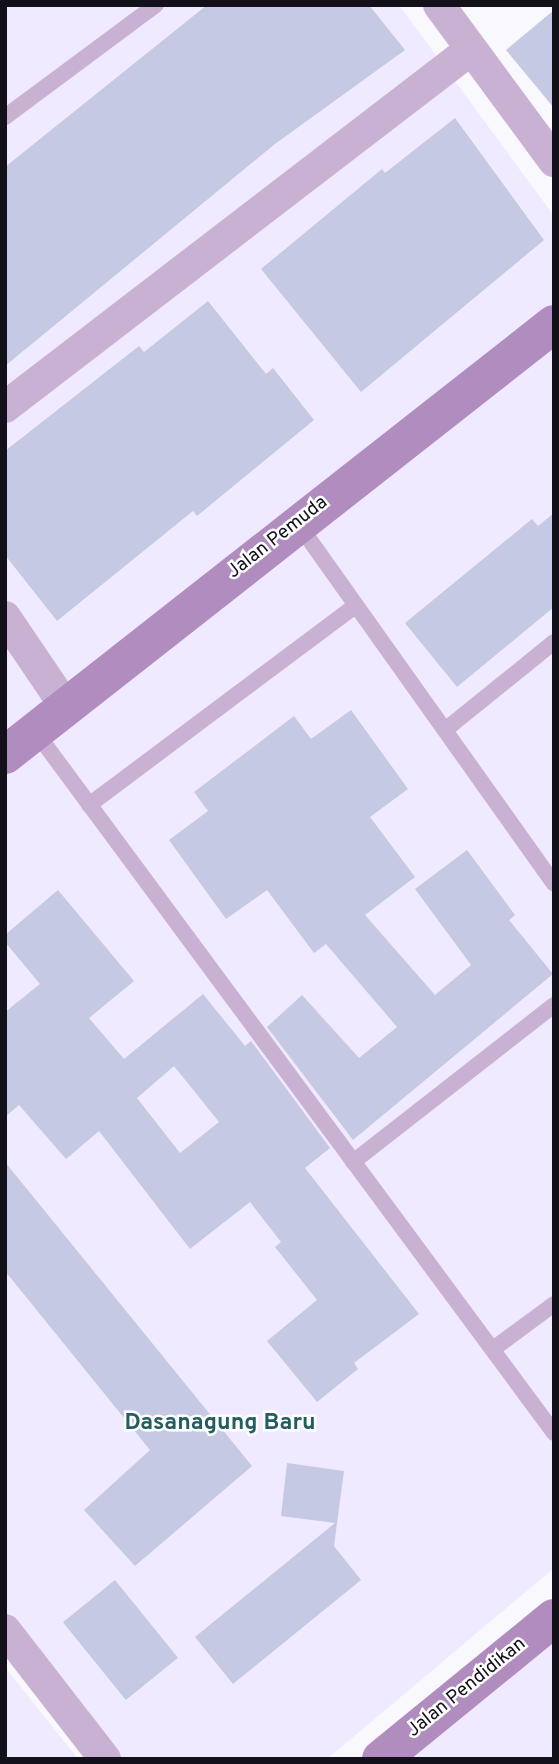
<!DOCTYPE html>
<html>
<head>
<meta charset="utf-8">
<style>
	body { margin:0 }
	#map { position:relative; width:559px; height:1764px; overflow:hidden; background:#f9f8fd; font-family:Overpass,sans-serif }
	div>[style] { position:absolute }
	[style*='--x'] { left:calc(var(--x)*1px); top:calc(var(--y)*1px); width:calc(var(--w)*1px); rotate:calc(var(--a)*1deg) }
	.built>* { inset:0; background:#efeaff }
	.building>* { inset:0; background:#c5c9e4; transform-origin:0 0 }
	.lane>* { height:16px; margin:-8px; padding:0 8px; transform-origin:8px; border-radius:8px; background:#c9b1d3 }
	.street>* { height:32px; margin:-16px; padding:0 16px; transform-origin:16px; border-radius:16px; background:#c9b1d3 }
	.secondary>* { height:38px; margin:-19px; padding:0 19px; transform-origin:19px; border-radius:19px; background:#b18dbf }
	span { translate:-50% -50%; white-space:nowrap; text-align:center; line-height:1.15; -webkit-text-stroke:5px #fff; paint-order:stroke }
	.street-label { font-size:19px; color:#121019 }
	.quarter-label { font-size:23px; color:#235d61; font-weight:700 }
	.frame { position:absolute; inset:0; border:7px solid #121019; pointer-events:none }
</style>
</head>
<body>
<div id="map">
	<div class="built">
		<i style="clip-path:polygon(5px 5px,399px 5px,554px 216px,554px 1568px,327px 1759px,110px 1759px,5px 1622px)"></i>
		<i style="clip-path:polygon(554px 1628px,554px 1759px,397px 1759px)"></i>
		<i style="clip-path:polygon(5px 1667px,78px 1759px,5px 1759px)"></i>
	</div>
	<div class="building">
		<i style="clip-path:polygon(207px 5px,369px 5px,405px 50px,275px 144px,5px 366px,5px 167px)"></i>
		<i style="clip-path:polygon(554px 10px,554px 108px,506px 50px)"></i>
		<i style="clip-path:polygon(455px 118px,544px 240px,361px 392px,261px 269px,382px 169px,385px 173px)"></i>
		<i style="clip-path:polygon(208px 301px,266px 374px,273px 368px,314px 420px,197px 516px,193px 511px,57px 621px,5px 555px,5px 451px,139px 346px,144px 352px)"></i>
		<i style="clip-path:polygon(554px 513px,554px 607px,457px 687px,405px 623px,532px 519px,538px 526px)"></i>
		<i style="clip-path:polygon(351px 710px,408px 789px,370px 817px,415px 877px,365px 915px,435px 995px,471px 965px,415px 889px,467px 850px,515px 915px,509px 920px,553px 974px,353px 1140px,267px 1027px,302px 995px,359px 1058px,397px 1027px,326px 944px,314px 953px,267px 890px,226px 919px,169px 840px,208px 811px,194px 792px,294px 716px,311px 739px)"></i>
		<i style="clip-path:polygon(evenodd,58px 890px,134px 981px,89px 1018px,124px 1059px,203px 994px,245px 1046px,251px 1041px,330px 1148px,305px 1168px,419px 1314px,354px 1363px,358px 1369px,317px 1402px,267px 1341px,317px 1300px,275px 1247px,281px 1242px,250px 1202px,190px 1249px,99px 1131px,66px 1159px,19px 1105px,5px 1117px,5px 1012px,40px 984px,5px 942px,5px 935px,58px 890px,174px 1066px,219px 1122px,180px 1153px,137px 1098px,174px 1066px)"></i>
		<i style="clip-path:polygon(5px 1162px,252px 1466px,135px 1566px,84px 1510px,150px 1450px,5px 1271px)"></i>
		<i style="clip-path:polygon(287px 1463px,344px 1471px,334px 1546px,361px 1580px,233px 1684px,195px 1637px,335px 1523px,281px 1516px)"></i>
		<i style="left:115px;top:1580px;width:100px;height:67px;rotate:51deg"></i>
	</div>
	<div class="lane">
		<i style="--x:5;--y:117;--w:188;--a:-36.6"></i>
		<i style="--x:299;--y:525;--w:440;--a:54.6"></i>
		<i style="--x:445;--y:730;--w:140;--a:-38.9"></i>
		<i style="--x:35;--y:731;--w:873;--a:53.52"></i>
		<i style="--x:89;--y:805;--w:331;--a:-36.8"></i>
		<i style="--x:353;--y:1162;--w:255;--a:-38"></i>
		<i style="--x:493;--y:1349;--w:76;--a:-36.4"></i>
	</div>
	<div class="street">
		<i style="--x:439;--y:5;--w:194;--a:53.6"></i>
		<i style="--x:5;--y:407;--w:586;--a:-37.51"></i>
		<i style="--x:5;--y:617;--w:105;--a:55.9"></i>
		<i style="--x:5;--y:1630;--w:163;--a:52.2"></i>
	</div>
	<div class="secondary">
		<i style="--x:5;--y:755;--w:698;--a:-38.13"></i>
		<i style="--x:381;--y:1759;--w:223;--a:-39.2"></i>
	</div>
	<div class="street-label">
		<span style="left:278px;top:538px;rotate:-38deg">Jalan Pemuda</span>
		<span style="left:467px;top:1688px;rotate:-39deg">Jalan Pendidikan</span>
	</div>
	<div class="quarter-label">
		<span style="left:220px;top:1424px">Dasanagung Baru</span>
	</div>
	<div class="frame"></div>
</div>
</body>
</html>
